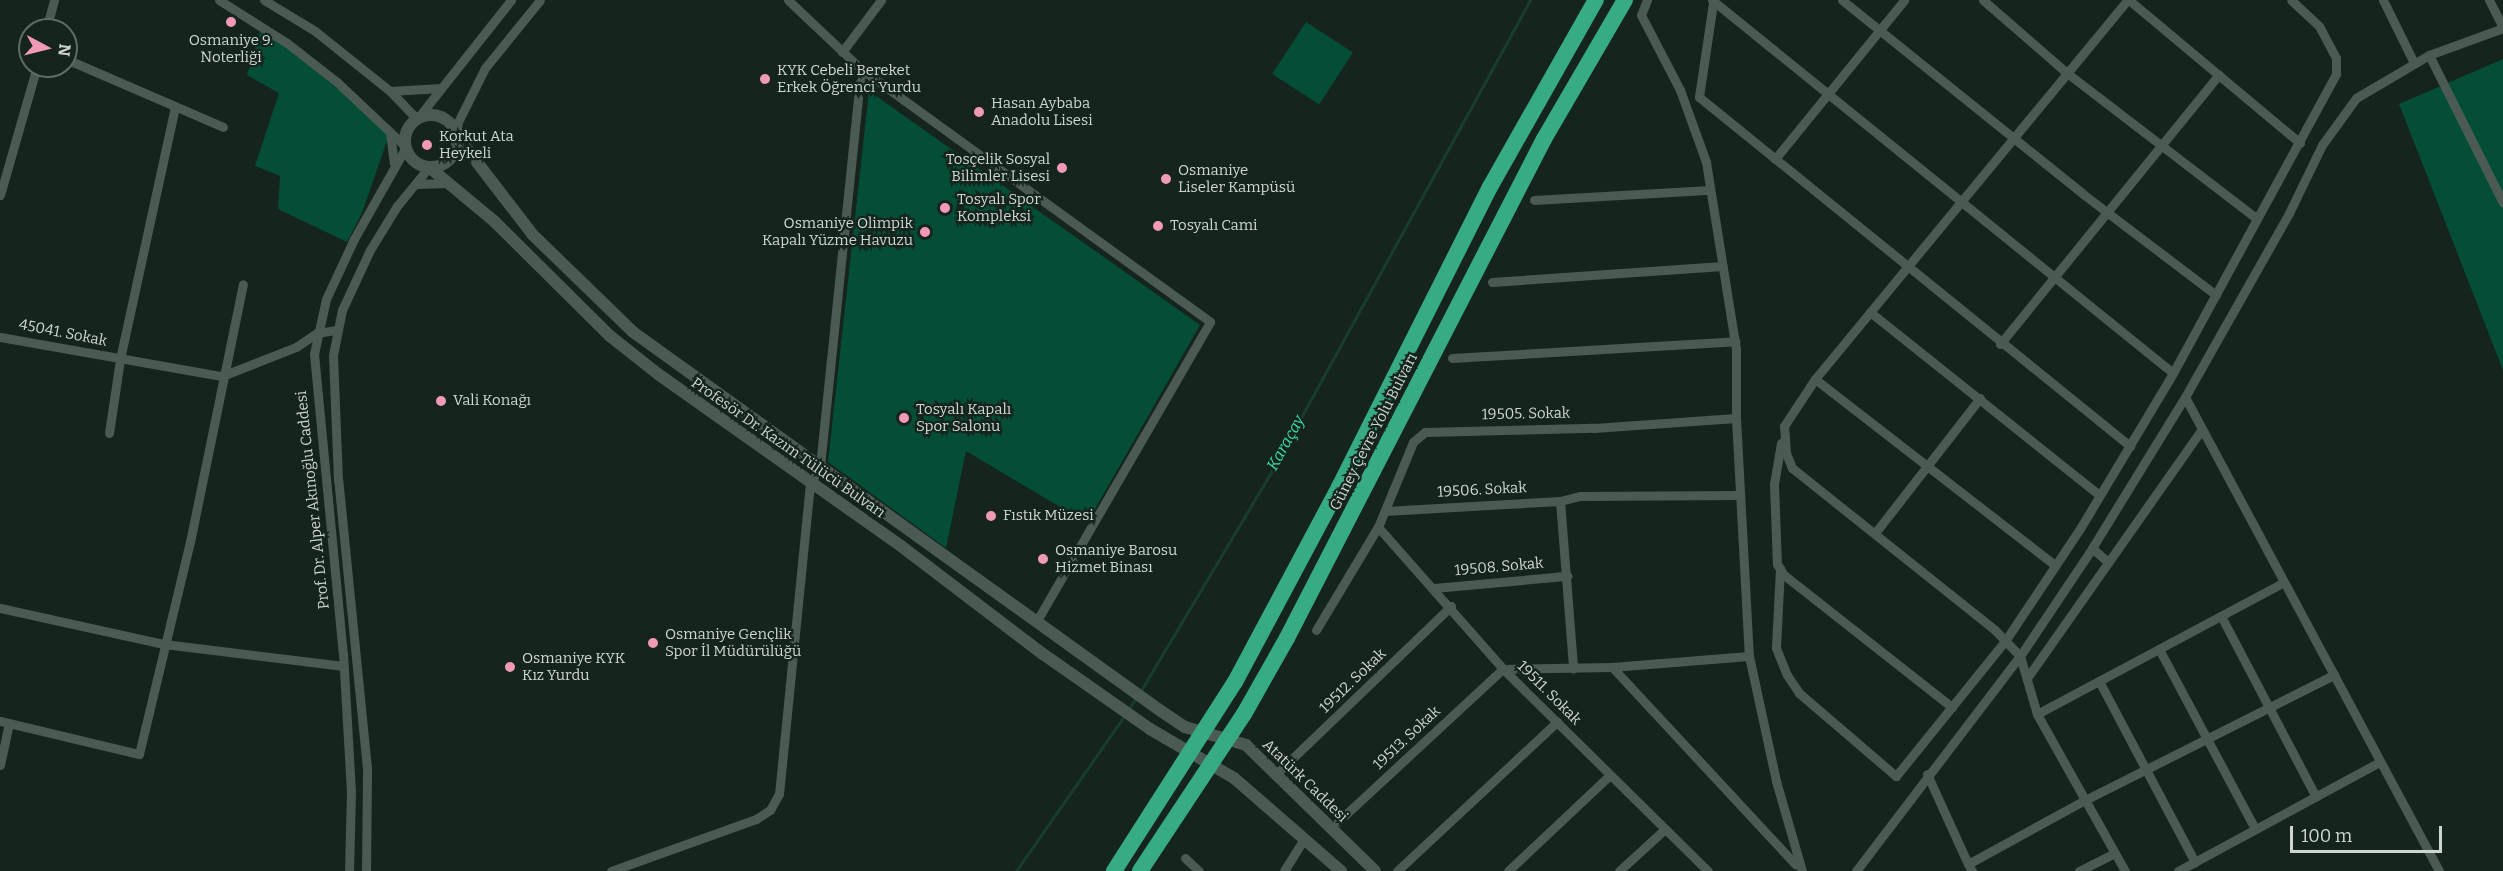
<!DOCTYPE html>
<html>
<head>
<meta charset="utf-8">
<style>
	body { margin:0 }
	#map { position:relative; width:2503px; height:871px; overflow:hidden; background:#16241e; font-family:Bitter,serif }
	div>[style] { position:absolute }
	[style*='--x'] { left:calc(var(--x)*1px); top:calc(var(--y)*1px); width:calc(var(--w)*1px); rotate:calc(var(--a)*1deg) }
	.green>* { inset:0; background:#044d37; transform-origin:0 0 }
	.stream>* { height:3px; margin:-1.5px; padding:0 1.5px; transform-origin:1.5px; border-radius:1.5px; background:#183d2f }
	.minor>* { height:9px; margin:-4.5px; padding:0 4.5px; transform-origin:4.5px; border-radius:4.5px; background:#4b5b53 }
	.tertiary>* { height:12px; margin:-6px; padding:0 6px; transform-origin:6px; border-radius:6px; background:#4b5b53 }
	.tertiary>.ring { margin:-6px; padding:0; box-sizing:content-box; background:none; border:12px solid #4b5b53; border-radius:50% }
	.trunk>* { height:16px; margin:-8px; padding:0 8px; transform-origin:8px; border-radius:8px; background:#37ac84 }
	.dots>* { width:16px; height:16px; translate:-50% -50%; box-sizing:border-box; border:3px solid #16241e; border-radius:50% }
	span { translate:-50% -50%; white-space:nowrap; text-align:center; line-height:1.15; -webkit-text-stroke:4.5px #16241e; paint-order:stroke }
	.poi-label { font-size:15px; color:#cdd6d1 }
	.left { translate:0 -50%; text-align:left }
	.right { translate:-100% -50%; text-align:right }
	.street-label { font-size:15px; color:#cdd6d1 }
	.water-label { font-size:16px; color:#38dfa7; font-style:italic }
	.north { position:absolute; left:18px; top:18px; width:60px; height:60px; box-sizing:border-box; background:#16241e; border:2px solid #5f6b66; border-radius:50%; rotate:97deg; font-size:16px; font-weight:700; line-height:24px; text-align:center; color:#cdd6d1 }
	.north::after { content:''; display:block; margin:auto; width:21px; height:27px; background:#f09ab7; clip-path:polygon(50% 0,100% 100%,50% 72%,0 100%) }
	.scale { position:absolute; left:2290px; top:826px; width:152px; height:27px; box-sizing:border-box; border:3px solid #cdd6d1; border-top:0; padding-left:8px; font-size:18px; line-height:21px; white-space:nowrap; color:#cdd6d1; -webkit-text-stroke:4px #16241e; paint-order:stroke }
</style>
</head>
<body>
<div id="map">
	<div class="green">
		<i style="left:1306px;top:22px;width:56px;height:62px;rotate:33deg"></i>
		<i style="clip-path:polygon(262px 26px,390px 132px,362px 213px,347px 242px,278px 209px,280px 176px,255px 166px,279px 93px,247px 75px)"></i>
		<i style="clip-path:polygon(2503px 59px,2503px 370px,2399px 104px)"></i>
		<i style="clip-path:polygon(869px 91px,1200px 325px,1087px 523px,966px 451px,946px 548px,828px 462px)"></i>
	</div>
	<div class="stream">
		<i style="--x:1140;--y:692;--w:254;--a:-59.2"></i>
		<i style="--x:1270;--y:474;--w:541;--a:-61.25"></i>
		<i style="--x:1128;--y:710;--w:14;--a:-56"></i>
		<i style="--x:1016;--y:871;--w:190;--a:-55.1"></i>
	</div>
	<div class="minor">
		<i style="--x:219;--y:0;--w:80;--a:32.3"></i>
		<i style="--x:287;--y:43;--w:63;--a:38"></i>
		<i style="--x:337;--y:82;--w:95;--a:43.3"></i>
		<i style="--x:406;--y:147;--w:106;--a:119.5"></i>
		<i style="--x:354;--y:239;--w:66;--a:115"></i>
		<i style="--x:326;--y:299;--w:56;--a:102.3"></i>
		<i style="--x:314;--y:354;--w:300;--a:84.5"></i>
		<i style="--x:343;--y:653;--w:138;--a:86.7"></i>
		<i style="--x:351;--y:791;--w:80;--a:91.4"></i>
		<i style="--x:264;--y:0;--w:60;--a:31.3"></i>
		<i style="--x:315;--y:31;--w:96;--a:38.7"></i>
		<i style="--x:390;--y:91;--w:39;--a:46"></i>
		<i style="--x:417;--y:119;--w:152;--a:-51.7"></i>
		<i style="--x:788;--y:0;--w:100;--a:43.4"></i>
		<i style="--x:861;--y:69;--w:431;--a:35.9"></i>
		<i style="--x:1210;--y:322;--w:347;--a:120.1"></i>
		<i style="--x:1647;--y:0;--w:16;--a:112"></i>
		<i style="--x:1641;--y:15;--w:85;--a:62.5"></i>
		<i style="--x:1680;--y:90;--w:77;--a:70.1"></i>
		<i style="--x:1706;--y:162;--w:189;--a:80.9"></i>
		<i style="--x:1736;--y:349;--w:69;--a:90"></i>
		<i style="--x:1736;--y:418;--w:238;--a:86.9"></i>
		<i style="--x:1749;--y:656;--w:128;--a:77.8"></i>
		<i style="--x:1776;--y:781;--w:94;--a:73.9"></i>
		<i style="--x:1712;--y:0;--w:593;--a:38.98"></i>
		<i style="--x:1842;--y:0;--w:309;--a:38.8"></i>
		<i style="--x:2083;--y:194;--w:167;--a:37.2"></i>
		<i style="--x:1983;--y:0;--w:111;--a:41"></i>
		<i style="--x:2067;--y:73;--w:238;--a:37.5"></i>
		<i style="--x:2129;--y:0;--w:223;--a:39.9"></i>
		<i style="--x:2383;--y:0;--w:70;--a:63.8"></i>
		<i style="--x:2489;--y:0;--w:30;--a:63"></i>
		<i style="--x:1713;--y:3;--w:95;--a:98.5"></i>
		<i style="--x:1699;--y:97;--w:555;--a:39"></i>
		<i style="--x:46;--y:30;--w:31;--a:-75"></i>
		<i style="--x:842;--y:52;--w:65;--a:-53.1"></i>
		<i style="--x:2429;--y:55;--w:165;--a:63.4"></i>
		<i style="--x:66;--y:59;--w:171;--a:23.4"></i>
		<i style="--x:390;--y:91;--w:51;--a:-3.4"></i>
		<i style="--x:390;--y:132;--w:31;--a:83"></i>
		<i style="--x:456;--y:135;--w:13;--a:-81"></i>
		<i style="--x:458;--y:122;--w:60;--a:-63.4"></i>
		<i style="--x:485;--y:68;--w:87;--a:-51"></i>
		<i style="--x:1775;--y:159;--w:205;--a:-50.9"></i>
		<i style="--x:416;--y:184;--w:31;--a:-2"></i>
		<i style="--x:0;--y:195;--w:134;--a:-74"></i>
		<i style="--x:1534;--y:200;--w:176;--a:-3.3"></i>
		<i style="--x:1492;--y:282;--w:231;--a:-4"></i>
		<i style="--x:1870;--y:312;--w:293;--a:38.6"></i>
		<i style="--x:0;--y:337;--w:225;--a:10"></i>
		<i style="--x:222;--y:376;--w:79;--a:-21.4"></i>
		<i style="--x:296;--y:347;--w:25;--a:-34"></i>
		<i style="--x:317;--y:333;--w:20;--a:-9"></i>
		<i style="--x:2000;--y:344;--w:347;--a:-50.9"></i>
		<i style="--x:1452;--y:358;--w:284;--a:-3.4"></i>
		<i style="--x:1815;--y:379;--w:304;--a:37.8"></i>
		<i style="--x:2185;--y:397;--w:538;--a:61.81"></i>
		<i style="--x:109;--y:433;--w:75;--a:-81.5"></i>
		<i style="--x:120;--y:359;--w:258;--a:-77.7"></i>
		<i style="--x:1781;--y:443;--w:42;--a:99.7"></i>
		<i style="--x:1774;--y:484;--w:80;--a:87.9"></i>
		<i style="--x:1777;--y:564;--w:13;--a:58"></i>
		<i style="--x:1784;--y:575;--w:214;--a:38.2"></i>
		<i style="--x:1560;--y:501;--w:168;--a:85.5"></i>
		<i style="--x:1385;--y:511;--w:175;--a:-3.3"></i>
		<i style="--x:1560;--y:501;--w:21;--a:-14"></i>
		<i style="--x:1580;--y:496;--w:160;--a:-0.4"></i>
		<i style="--x:1378;--y:527;--w:189;--a:48.6"></i>
		<i style="--x:1503;--y:669;--w:288;--a:44.6"></i>
		<i style="--x:1875;--y:533;--w:171;--a:-52.1"></i>
		<i style="--x:2092;--y:548;--w:21;--a:41"></i>
		<i style="--x:1780;--y:568;--w:80;--a:92.9"></i>
		<i style="--x:1776;--y:648;--w:29;--a:68"></i>
		<i style="--x:1787;--y:675;--w:22;--a:56"></i>
		<i style="--x:1799;--y:693;--w:128;--a:40.6"></i>
		<i style="--x:1896;--y:776;--w:174;--a:-51.1"></i>
		<i style="--x:2005;--y:641;--w:137;--a:-56.3"></i>
		<i style="--x:2081;--y:527;--w:179;--a:-59.1"></i>
		<i style="--x:2173;--y:373;--w:341;--a:-61.4"></i>
		<i style="--x:2336;--y:74;--w:16;--a:-90"></i>
		<i style="--x:2336;--y:58;--w:36;--a:-118"></i>
		<i style="--x:2319;--y:26;--w:38;--a:-137"></i>
		<i style="--x:1434;--y:588;--w:134;--a:-5.2"></i>
		<i style="--x:0;--y:608;--w:168;--a:12.4"></i>
		<i style="--x:164;--y:644;--w:181;--a:7"></i>
		<i style="--x:2221;--y:616;--w:204;--a:62.3"></i>
		<i style="--x:1316;--y:630;--w:120;--a:-59"></i>
		<i style="--x:1378;--y:527;--w:92;--a:-67.6"></i>
		<i style="--x:1413;--y:442;--w:16;--a:-40"></i>
		<i style="--x:1425;--y:432;--w:169;--a:-1.4"></i>
		<i style="--x:1594;--y:428;--w:142;--a:-4"></i>
		<i style="--x:2159;--y:649;--w:204;--a:61.9"></i>
		<i style="--x:1612;--y:667;--w:270;--a:47.1"></i>
		<i style="--x:2027;--y:678;--w:304;--a:-54.9"></i>
		<i style="--x:2099;--y:681;--w:205;--a:62.1"></i>
		<i style="--x:2037;--y:714;--w:280;--a:-28.1"></i>
		<i style="--x:0;--y:721;--w:143;--a:13.4"></i>
		<i style="--x:139;--y:754;--w:218;--a:-76.5"></i>
		<i style="--x:190;--y:542;--w:263;--a:-78.4"></i>
		<i style="--x:0;--y:765;--w:43;--a:-77.9"></i>
		<i style="--x:1927;--y:774;--w:99;--a:65.5"></i>
		<i style="--x:1275;--y:775;--w:244;--a:-43.8"></i>
		<i style="--x:1331;--y:828;--w:234;--a:-42.8"></i>
		<i style="--x:1503;--y:669;--w:109;--a:-1.1"></i>
		<i style="--x:1612;--y:667;--w:137;--a:-4.6"></i>
		<i style="--x:1185;--y:858;--w:19;--a:43"></i>
		<i style="--x:366;--y:871;--w:103;--a:-89.4"></i>
		<i style="--x:367;--y:768;--w:289;--a:-95.7"></i>
		<i style="--x:338;--y:480;--w:125;--a:-92.3"></i>
		<i style="--x:333;--y:355;--w:46;--a:-78.7"></i>
		<i style="--x:342;--y:310;--w:66;--a:-65"></i>
		<i style="--x:370;--y:250;--w:52;--a:-58.5"></i>
		<i style="--x:397;--y:206;--w:50;--a:-50.6"></i>
		<i style="--x:611;--y:871;--w:154;--a:-19.7"></i>
		<i style="--x:756;--y:819;--w:17;--a:-33"></i>
		<i style="--x:770;--y:810;--w:18;--a:-61"></i>
		<i style="--x:779;--y:794;--w:312;--a:-84.3"></i>
		<i style="--x:810;--y:484;--w:21;--a:-61"></i>
		<i style="--x:820;--y:466;--w:399;--a:-84.1"></i>
		<i style="--x:1284;--y:871;--w:39;--a:-58"></i>
		<i style="--x:1397;--y:871;--w:219;--a:-43"></i>
		<i style="--x:1508;--y:871;--w:140;--a:-43.3"></i>
		<i style="--x:1619;--y:871;--w:62;--a:-42.4"></i>
		<i style="--x:1856;--y:871;--w:270;--a:-52.7"></i>
		<i style="--x:2020;--y:656;--w:124;--a:-56.2"></i>
		<i style="--x:2089;--y:553;--w:183;--a:-58.4"></i>
		<i style="--x:2185;--y:397;--w:211;--a:-60.5"></i>
		<i style="--x:2289;--y:213;--w:76;--a:-64.1"></i>
		<i style="--x:2322;--y:145;--w:58;--a:-54.1"></i>
		<i style="--x:2356;--y:98;--w:85;--a:-30.5"></i>
		<i style="--x:2429;--y:55;--w:79;--a:-20"></i>
		<i style="--x:1972;--y:871;--w:8;--a:-120"></i>
		<i style="--x:1968;--y:864;--w:133;--a:-28.7"></i>
		<i style="--x:2085;--y:800;--w:279;--a:-26.7"></i>
		<i style="--x:2079;--y:871;--w:40;--a:-26.6"></i>
		<i style="--x:2125;--y:871;--w:180;--a:-119.3"></i>
		<i style="--x:2037;--y:714;--w:60;--a:-106.3"></i>
		<i style="--x:2020;--y:656;--w:36;--a:-134"></i>
		<i style="--x:1995;--y:630;--w:260;--a:-141.4"></i>
		<i style="--x:1792;--y:468;--w:16;--a:-112"></i>
		<i style="--x:1786;--y:453;--w:27;--a:-94"></i>
		<i style="--x:1784;--y:426;--w:56;--a:-56.6"></i>
		<i style="--x:1815;--y:379;--w:491;--a:-50.5"></i>
		<i style="--x:2178;--y:871;--w:230;--a:-28.4"></i>
	</div>
	<div class="tertiary">
		<i class="ring" style="left:405px;top:115px;width:40px;height:40px"></i>
		<i style="--x:456;--y:135;--w:126;--a:52.4"></i>
		<i style="--x:533;--y:235;--w:139;--a:44.1"></i>
		<i style="--x:633;--y:332;--w:650;--a:35.67"></i>
		<i style="--x:1161;--y:711;--w:29;--a:34"></i>
		<i style="--x:1185;--y:727;--w:64;--a:16.4"></i>
		<i style="--x:1246;--y:745;--w:180;--a:44.3"></i>
		<i style="--x:429;--y:167;--w:85;--a:39.7"></i>
		<i style="--x:494;--y:221;--w:163;--a:44.8"></i>
		<i style="--x:610;--y:336;--w:61;--a:38.4"></i>
		<i style="--x:658;--y:374;--w:298;--a:35.3"></i>
		<i style="--x:901;--y:546;--w:178;--a:37.3"></i>
		<i style="--x:1043;--y:654;--w:131;--a:35"></i>
		<i style="--x:1150;--y:729;--w:97;--a:30.3"></i>
		<i style="--x:1234;--y:778;--w:142;--a:41"></i>
	</div>
	<div class="trunk">
		<i style="--x:1114;--y:871;--w:224;--a:-57.4"></i>
		<i style="--x:1235;--y:682;--w:221;--a:-61.9"></i>
		<i style="--x:1339;--y:487;--w:336;--a:-63.3"></i>
		<i style="--x:1490;--y:187;--w:215;--a:-60.5"></i>
		<i style="--x:1140;--y:871;--w:188;--a:-56.5"></i>
		<i style="--x:1244;--y:714;--w:87;--a:-60.5"></i>
		<i style="--x:1287;--y:638;--w:561;--a:-62.75"></i>
		<i style="--x:1544;--y:139;--w:161;--a:-59.8"></i>
	</div>
	<div class="dots">
		<i style="left:231px;top:22px;background:#f09ab7"></i>
		<i style="left:765px;top:79px;background:#f09ab7"></i>
		<i style="left:979px;top:112px;background:#f09ab7"></i>
		<i style="left:427px;top:145px;background:#f09ab7"></i>
		<i style="left:1062px;top:168px;background:#f09ab7"></i>
		<i style="left:1166px;top:179px;background:#f09ab7"></i>
		<i style="left:945px;top:208px;background:#f09ab7"></i>
		<i style="left:1158px;top:226px;background:#f09ab7"></i>
		<i style="left:925px;top:232px;background:#f09ab7"></i>
		<i style="left:441px;top:401px;background:#f09ab7"></i>
		<i style="left:904px;top:418px;background:#f09ab7"></i>
		<i style="left:991px;top:516px;background:#f09ab7"></i>
		<i style="left:1043px;top:559px;background:#f09ab7"></i>
		<i style="left:653px;top:643px;background:#f09ab7"></i>
		<i style="left:510px;top:667px;background:#f09ab7"></i>
	</div>
	<div class="poi-label">
		<span style="left:231px;top:49px">Osmaniye 9.<br>Noterliği</span>
		<span class="left" style="left:777px;top:79px">KYK Cebeli Bereket<br>Erkek Öğrenci Yurdu</span>
		<span class="left" style="left:991px;top:112px">Hasan Aybaba<br>Anadolu Lisesi</span>
		<span class="left" style="left:439px;top:145px">Korkut Ata<br>Heykeli</span>
		<span class="right" style="left:1050px;top:168px">Tosçelik Sosyal<br>Bilimler Lisesi</span>
		<span class="left" style="left:1178px;top:179px">Osmaniye<br>Liseler Kampüsü</span>
		<span class="left" style="left:957px;top:208px">Tosyalı Spor<br>Kompleksi</span>
		<span class="right" style="left:913px;top:232px">Osmaniye Olimpik<br>Kapalı Yüzme Havuzu</span>
		<span class="left" style="left:1170px;top:226px">Tosyalı Cami</span>
		<span class="left" style="left:453px;top:401px">Vali Konağı</span>
		<span class="left" style="left:916px;top:418px">Tosyalı Kapalı<br>Spor Salonu</span>
		<span class="left" style="left:1003px;top:516px">Fıstık Müzesi</span>
		<span class="left" style="left:1055px;top:559px">Osmaniye Barosu<br>Hizmet Binası</span>
		<span class="left" style="left:665px;top:643px">Osmaniye Gençlik<br>Spor İl Müdürülüğü</span>
		<span class="left" style="left:522px;top:667px">Osmaniye KYK<br>Kız Yurdu</span>
	</div>
	<div class="street-label">
		<span style="left:63px;top:333px;rotate:11deg">45041. Sokak</span>
		<span style="left:1526px;top:414px;rotate:-1deg">19505. Sokak</span>
		<span style="left:1374px;top:432px;rotate:-63deg">Güney Çevre Yolu Bulvarı</span>
		<span style="left:788px;top:448px;rotate:35deg">Profesör Dr. Kazım Tülücü Bulvarı</span>
		<span style="left:1482px;top:490px;rotate:-3deg">19506. Sokak</span>
		<span style="left:313px;top:500px;rotate:-96deg">Prof. Dr. Alper Akınoğlu Caddesi</span>
		<span style="left:1499px;top:567px;rotate:-5deg">19508. Sokak</span>
		<span style="left:1353px;top:681px;rotate:-44deg">19512. Sokak</span>
		<span style="left:1549px;top:693px;rotate:45deg">19511. Sokak</span>
		<span style="left:1407px;top:738px;rotate:-43deg">19513. Sokak</span>
		<span style="left:1305px;top:781px;rotate:44deg">Atatürk Caddesi</span>
	</div>
	<div class="water-label">
		<span style="left:1286px;top:443px;rotate:-61deg">Karaçay</span>
	</div>
	<div class="north">N</div>
	<div class="scale">100 m</div>
</div>
</body>
</html>
